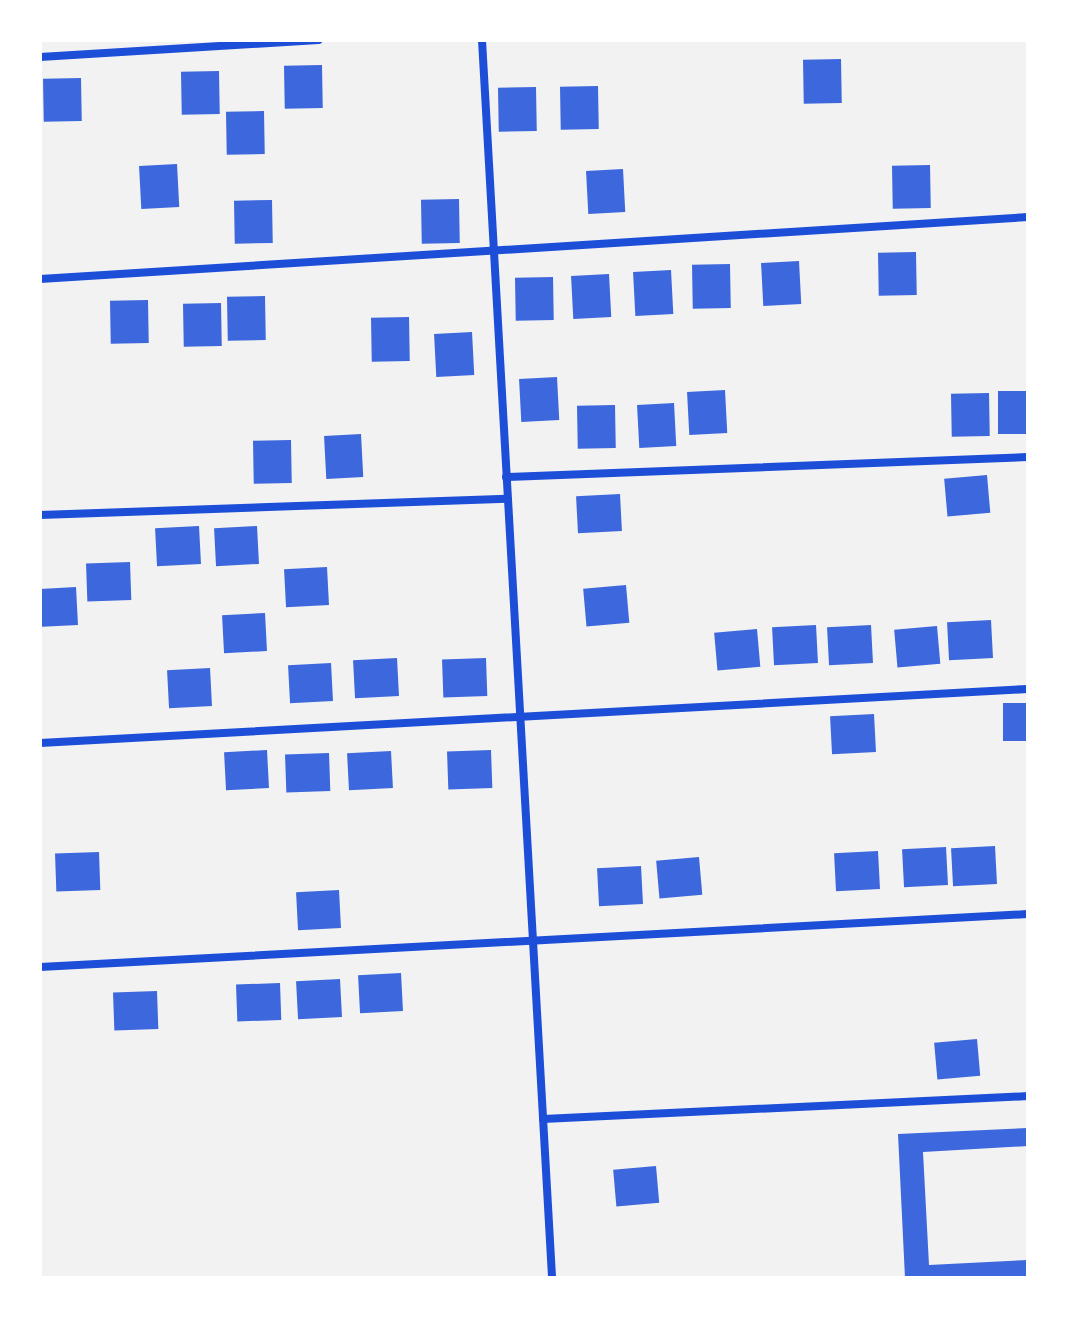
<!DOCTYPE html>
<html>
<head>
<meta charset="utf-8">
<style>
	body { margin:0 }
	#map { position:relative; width:1068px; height:1318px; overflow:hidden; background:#f2f2f2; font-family:Quicksand,sans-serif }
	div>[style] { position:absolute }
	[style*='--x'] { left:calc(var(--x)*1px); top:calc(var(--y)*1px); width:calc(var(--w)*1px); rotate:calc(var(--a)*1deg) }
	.building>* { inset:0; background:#3d67dc; transform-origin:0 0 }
	.minor>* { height:8px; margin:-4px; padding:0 4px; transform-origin:4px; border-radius:4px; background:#1d4ed8 }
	span { translate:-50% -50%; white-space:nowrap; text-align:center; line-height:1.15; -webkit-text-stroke:6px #fff; paint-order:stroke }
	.frame { position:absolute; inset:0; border:42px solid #fff; pointer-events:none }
</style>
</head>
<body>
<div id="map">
	<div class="building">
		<i style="left:841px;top:59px;width:44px;height:38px;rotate:89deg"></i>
		<i style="left:322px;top:65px;width:43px;height:38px;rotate:89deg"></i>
		<i style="left:219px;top:71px;width:43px;height:38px;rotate:89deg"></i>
		<i style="left:81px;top:78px;width:43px;height:38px;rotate:89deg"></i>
		<i style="left:598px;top:86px;width:43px;height:38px;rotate:89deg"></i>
		<i style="left:536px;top:87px;width:44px;height:38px;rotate:89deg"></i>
		<i style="left:264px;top:111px;width:43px;height:38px;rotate:89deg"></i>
		<i style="left:177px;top:164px;width:43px;height:38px;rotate:87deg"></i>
		<i style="left:930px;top:165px;width:43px;height:38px;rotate:89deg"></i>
		<i style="left:623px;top:169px;width:43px;height:37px;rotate:87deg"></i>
		<i style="left:459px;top:199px;width:44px;height:38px;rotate:89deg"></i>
		<i style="left:272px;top:200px;width:43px;height:38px;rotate:89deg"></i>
		<i style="left:916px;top:252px;width:43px;height:38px;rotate:89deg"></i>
		<i style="left:799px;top:261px;width:43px;height:38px;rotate:87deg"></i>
		<i style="left:730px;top:264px;width:44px;height:38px;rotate:89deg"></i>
		<i style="left:671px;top:270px;width:44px;height:38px;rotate:87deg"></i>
		<i style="left:609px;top:274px;width:43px;height:38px;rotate:87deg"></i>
		<i style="left:553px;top:277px;width:43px;height:38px;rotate:89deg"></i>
		<i style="left:265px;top:296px;width:44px;height:38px;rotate:89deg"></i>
		<i style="left:148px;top:300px;width:43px;height:38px;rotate:89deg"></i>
		<i style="left:221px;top:303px;width:43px;height:38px;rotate:89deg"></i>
		<i style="left:409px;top:317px;width:44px;height:38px;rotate:89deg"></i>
		<i style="left:472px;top:332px;width:43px;height:38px;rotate:87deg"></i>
		<i style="left:557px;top:377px;width:43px;height:38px;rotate:87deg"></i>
		<i style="left:725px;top:390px;width:43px;height:38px;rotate:87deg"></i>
		<i style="left:1028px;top:391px;width:43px;height:30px;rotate:90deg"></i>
		<i style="left:989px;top:393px;width:43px;height:38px;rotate:89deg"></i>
		<i style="left:674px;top:403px;width:43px;height:37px;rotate:87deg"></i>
		<i style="left:615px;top:405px;width:43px;height:38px;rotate:89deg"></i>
		<i style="left:361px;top:434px;width:43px;height:37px;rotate:87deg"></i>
		<i style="left:291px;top:440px;width:43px;height:38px;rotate:89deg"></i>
		<i style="left:987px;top:475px;width:38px;height:43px;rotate:85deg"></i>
		<i style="left:620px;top:494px;width:37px;height:44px;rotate:87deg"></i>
		<i style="left:199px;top:526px;width:38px;height:44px;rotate:87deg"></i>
		<i style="left:257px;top:526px;width:38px;height:43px;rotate:87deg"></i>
		<i style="left:130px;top:562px;width:38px;height:44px;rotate:88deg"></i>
		<i style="left:327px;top:567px;width:38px;height:43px;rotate:87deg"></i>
		<i style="left:626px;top:585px;width:38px;height:43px;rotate:85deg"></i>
		<i style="left:76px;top:587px;width:38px;height:36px;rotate:87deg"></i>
		<i style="left:265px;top:613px;width:38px;height:43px;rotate:87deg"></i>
		<i style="left:991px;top:620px;width:38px;height:44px;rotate:87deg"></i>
		<i style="left:816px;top:625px;width:38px;height:44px;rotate:87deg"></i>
		<i style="left:871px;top:625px;width:38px;height:44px;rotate:87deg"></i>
		<i style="left:937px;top:626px;width:38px;height:43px;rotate:85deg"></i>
		<i style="left:757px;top:629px;width:38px;height:43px;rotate:85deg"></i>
		<i style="left:397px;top:658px;width:38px;height:44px;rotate:87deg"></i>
		<i style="left:486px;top:658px;width:38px;height:44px;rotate:88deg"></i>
		<i style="left:331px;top:663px;width:38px;height:43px;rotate:87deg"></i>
		<i style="left:210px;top:668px;width:38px;height:43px;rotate:87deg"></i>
		<i style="left:1028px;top:703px;width:38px;height:25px;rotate:90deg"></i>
		<i style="left:874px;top:714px;width:38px;height:44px;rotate:87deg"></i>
		<i style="left:267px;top:750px;width:38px;height:43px;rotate:87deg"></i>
		<i style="left:491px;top:750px;width:38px;height:44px;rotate:88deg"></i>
		<i style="left:391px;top:751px;width:37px;height:44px;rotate:87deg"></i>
		<i style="left:329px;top:753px;width:38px;height:44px;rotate:88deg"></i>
		<i style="left:995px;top:846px;width:38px;height:44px;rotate:87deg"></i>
		<i style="left:946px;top:847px;width:38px;height:44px;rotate:87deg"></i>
		<i style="left:878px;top:851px;width:38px;height:44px;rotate:87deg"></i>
		<i style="left:99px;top:852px;width:38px;height:44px;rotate:88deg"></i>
		<i style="left:699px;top:857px;width:38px;height:43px;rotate:85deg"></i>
		<i style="left:641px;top:866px;width:38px;height:44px;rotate:87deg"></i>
		<i style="left:339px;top:890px;width:38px;height:43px;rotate:87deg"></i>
		<i style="left:401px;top:973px;width:38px;height:43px;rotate:87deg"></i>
		<i style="left:340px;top:979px;width:38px;height:44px;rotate:87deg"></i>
		<i style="left:280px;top:983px;width:37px;height:44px;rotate:88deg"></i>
		<i style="left:157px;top:991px;width:38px;height:44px;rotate:88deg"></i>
		<i style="left:977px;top:1039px;width:37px;height:43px;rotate:85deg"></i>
		<i style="clip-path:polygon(1028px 1128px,1028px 1146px,923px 1152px,929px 1265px,1028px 1260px,1028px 1278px,905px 1278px,898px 1134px)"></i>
		<i style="left:656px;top:1166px;width:37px;height:43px;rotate:85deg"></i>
	</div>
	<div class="minor">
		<i style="--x:482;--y:40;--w:1240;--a:86.76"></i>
		<i style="--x:40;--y:57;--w:279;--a:-3.5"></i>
		<i style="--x:40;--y:279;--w:990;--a:-3.59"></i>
		<i style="--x:506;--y:477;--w:522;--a:-2.19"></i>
		<i style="--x:40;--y:515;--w:467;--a:-2"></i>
		<i style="--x:40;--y:743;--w:989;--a:-3.13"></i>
		<i style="--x:40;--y:967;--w:989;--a:-3.07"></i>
		<i style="--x:543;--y:1119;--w:486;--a:-2.7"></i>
	</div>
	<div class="frame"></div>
</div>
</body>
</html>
